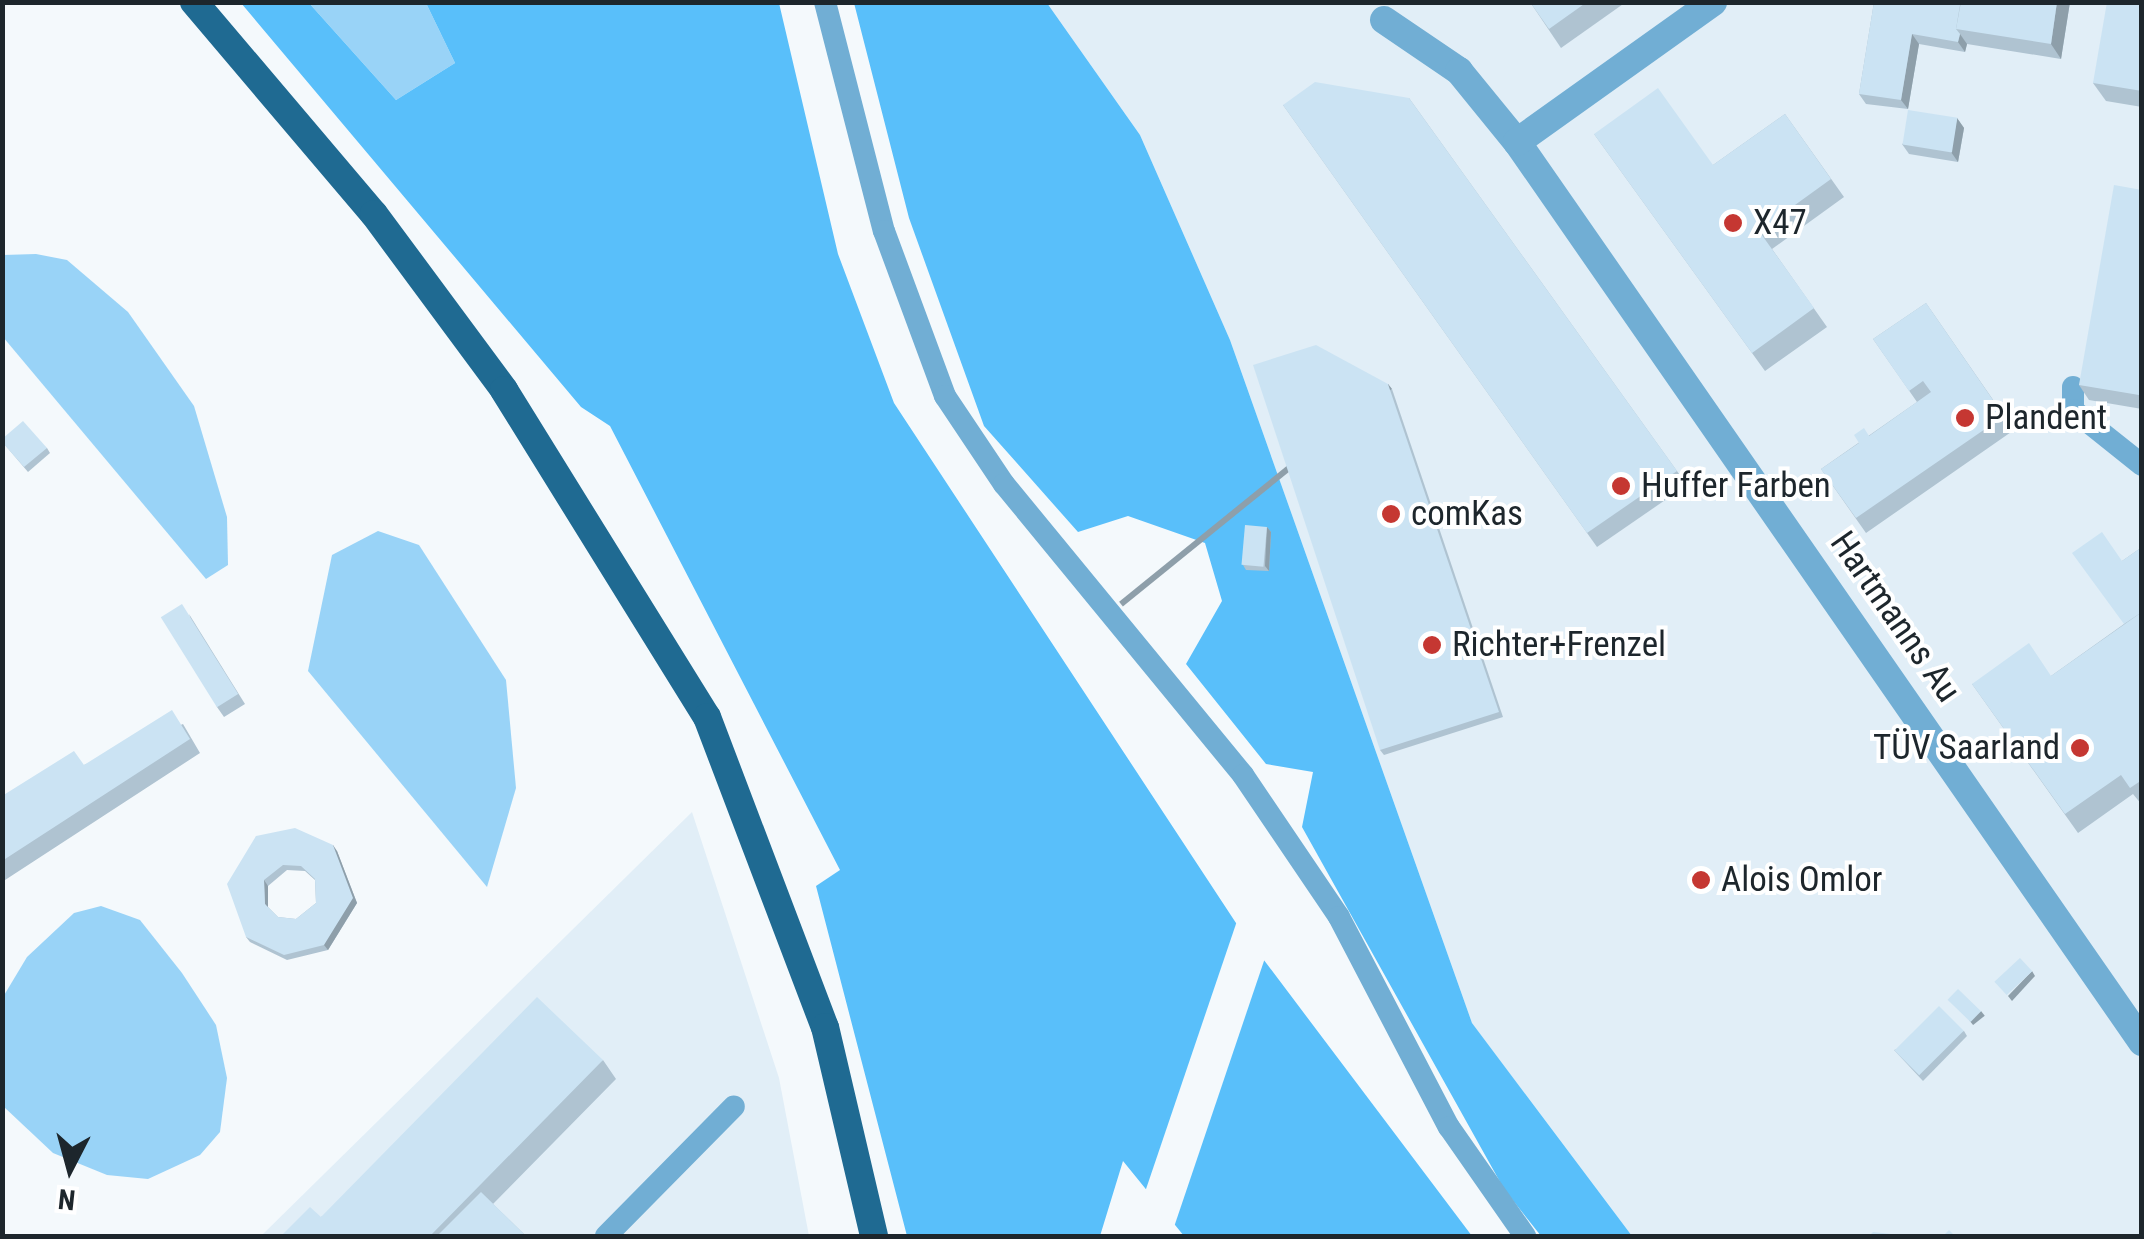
<!DOCTYPE html>
<html>
<head>
<meta charset="utf-8">
<style>
	body { margin:0 }
	#map { position:relative; width:2144px; height:1239px; overflow:hidden; background:#f4f9fc; font-family:"Roboto Condensed",sans-serif }
	div>[style] { position:absolute }
	[style*='--x'] { left:calc(var(--x)*1px); top:calc(var(--y)*1px); width:calc(var(--w)*1px); rotate:calc(var(--a)*1deg) }
	.built>* { inset:0; background:#e1eef7 }
	.green>* { inset:0; background:#99d3f7 }
	.forest>* { inset:0; background:#59bffa }
	.pier>* { inset:0; background:#f4f9fc }
	.service>* { height:22px; margin:-11px; padding:0 11px; transform-origin:11px; border-radius:11px; background:#71aed4 }
	.minor>* { height:28px; margin:-14px; padding:0 14px; transform-origin:14px; border-radius:14px; background:#71aed4 }
	.primary>* { height:28px; margin:-14px; padding:0 14px; transform-origin:14px; border-radius:14px; background:#1f6a92 }
	.wall>* { inset:0; background:#afc3d1 }
	.shaded-wall>* { inset:0; background:#8e9faa; transform-origin:0 0 }
	.building>* { inset:0; background:#cbe3f3; transform-origin:0 0 }
	.dots>* { width:28px; height:28px; translate:-50% -50%; box-sizing:border-box; border:5px solid #fff; border-radius:50% }
	span { translate:-50% -50%; white-space:nowrap; text-align:center; line-height:1.15; -webkit-text-stroke:8px #fff; paint-order:stroke }
	.poi-label { font-size:35px; color:#1d262c }
	.left { translate:0 -50%; text-align:left }
	.right { translate:-100% -50%; text-align:right }
	.street-label { font-size:35px; color:#1d262c }
	.frame { position:absolute; inset:0; border:5px solid #1d262c; pointer-events:none }
	.north { position:absolute; left:20px; top:1119px; width:100px; height:100px; -webkit-text-stroke:8px #fff; paint-order:stroke; rotate:186deg; font-size:28px; font-weight:700; line-height:40px; text-align:center; color:#1d262c }
	.north::after { content:''; display:block; margin:auto; width:35px; height:45px; background:#1d262c; clip-path:polygon(50% 0,100% 100%,50% 72%,0 100%) }
</style>
</head>
<body>
<div id="map">
	<div class="built">
		<i style="clip-path:polygon(1047px 3px,2141px 3px,2141px 1236px,1632px 1236px,1472px 1023px,1230px 340px,1140px 135px)"></i>
		<i style="clip-path:polygon(692px 812px,779px 1078px,809px 1236px,261px 1236px)"></i>
	</div>
	<div class="green">
		<i style="clip-path:polygon(309px 3px,426px 3px,455px 63px,396px 100px)"></i>
		<i style="clip-path:polygon(36px 254px,67px 260px,128px 312px,194px 406px,227px 517px,228px 565px,206px 579px,3px 337px,3px 255px)"></i>
		<i style="clip-path:polygon(378px 531px,419px 545px,506px 680px,516px 788px,487px 887px,308px 671px,332px 555px)"></i>
		<i style="clip-path:polygon(101px 906px,140px 920px,182px 973px,216px 1025px,227px 1078px,220px 1132px,200px 1155px,148px 1179px,107px 1175px,53px 1153px,3px 1106px,3px 997px,27px 957px,74px 913px)"></i>
	</div>
	<div class="forest">
		<i style="clip-path:polygon(241px 3px,309px 3px,396px 100px,455px 63px,426px 3px,779px 3px,838px 254px,894px 403px,1236px 923px,1472px 1236px,1184px 1236px,1123px 1161px,1100px 1236px,907px 1236px,816px 886px,840px 870px,610px 426px,581px 407px)"></i>
		<i style="clip-path:polygon(854px 3px,1047px 3px,1140px 135px,1230px 340px,1472px 1023px,1632px 1236px,1541px 1236px,1504px 1189px,1302px 827px,1313px 772px,1266px 764px,1186px 664px,1222px 601px,1205px 543px,1128px 516px,1078px 532px,984px 426px,909px 218px)"></i>
	</div>
	<div class="pier">
		<i style="clip-path:polygon(1238px 918px,1266px 955px,1173px 1230px,1144px 1195px)"></i>
	</div>
	<div class="service">
		<i style="--x:825;--y:2;--w:236;--a:75.6"></i>
		<i style="--x:884;--y:231;--w:176;--a:69.7"></i>
		<i style="--x:945;--y:396;--w:106;--a:56.2"></i>
		<i style="--x:1004;--y:484;--w:377;--a:50.6"></i>
		<i style="--x:1243;--y:775;--w:171;--a:55.9"></i>
		<i style="--x:1339;--y:917;--w:237;--a:62.4"></i>
		<i style="--x:1449;--y:1127;--w:133;--a:55.1"></i>
		<i style="--x:2073;--y:387;--w:23;--a:90"></i>
		<i style="--x:2073;--y:410;--w:88;--a:38.6"></i>
		<i style="--x:606;--y:1236;--w:182;--a:-45.4"></i>
	</div>
	<div class="minor">
		<i style="--x:1384;--y:20;--w:91;--a:34.2"></i>
		<i style="--x:1459;--y:71;--w:92;--a:50.8"></i>
		<i style="--x:1517;--y:142;--w:1096;--a:55.22"></i>
		<i style="--x:1517;--y:142;--w:241;--a:-35.5"></i>
	</div>
	<div class="primary">
		<i style="--x:194;--y:2;--w:278;--a:49.7"></i>
		<i style="--x:374;--y:214;--w:219;--a:53.5"></i>
		<i style="--x:504;--y:390;--w:385;--a:58.2"></i>
		<i style="--x:707;--y:717;--w:332;--a:69.2"></i>
		<i style="--x:825;--y:1027;--w:215;--a:76.8"></i>
	</div>
	<div class="wall">
		<i style="clip-path:polygon(1530px 2px,1626px 2px,1561px 48px)"></i>
		<i style="clip-path:polygon(1874px 2px,1960px 5px,2070px 2px,2061px 59px,1967px 44px,1965px 52px,1919px 44px,1908px 109px,1866px 104px,1859px 94px)"></i>
		<i style="clip-path:polygon(2142px 2px,2142px 107px,2106px 101px,2093px 83px)"></i>
		<i style="clip-path:polygon(1409px 98px,1687px 485px,1597px 547px,1283px 105px)"></i>
		<i style="clip-path:polygon(1785px 114px,1844px 197px,1772px 249px,1827px 327px,1765px 371px,1594px 134px,1713px 165px)"></i>
		<i style="clip-path:polygon(1957px 118px,1964px 128px,1958px 162px,1909px 154px,1902px 144px)"></i>
		<i style="clip-path:polygon(2142px 190px,2142px 409px,2089px 400px,2079px 385px)"></i>
		<i style="clip-path:polygon(1926px 303px,2014px 430px,1866px 533px,1821px 469px,1917px 402px,1873px 339px)"></i>
		<i style="clip-path:polygon(1388px 384px,1392px 389px,1503px 717px,1384px 755px,1380px 750px)"></i>
		<i style="clip-path:polygon(5px 445px,47px 448px,50px 453px,28px 472px)"></i>
		<i style="clip-path:polygon(1267px 527px,1271px 532px,1269px 571px,1246px 570px,1243px 565px)"></i>
		<i style="clip-path:polygon(2142px 547px,2142px 805px,2133px 794px,2078px 833px,1972px 684px,2051px 676px,2124px 624px,2122px 561px)"></i>
		<i style="clip-path:polygon(189px 614px,245px 704px,224px 717px,217px 707px)"></i>
		<i style="clip-path:polygon(183px 724px,200px 753px,2px 882px,2px 796px,84px 765px)"></i>
		<i style="clip-path:polygon(evenodd,256px 836px,337px 851px,357px 903px,328px 950px,287px 960px,250px 942px,246px 937px,256px 836px,287px 870px,305px 871px,315px 880px,316px 903px,296px 919px,278px 917px,268px 907px,268px 886px,287px 870px)"></i>
		<i style="clip-path:polygon(1964px 1031px,1967px 1036px,1923px 1081px,1894px 1050px)"></i>
		<i style="clip-path:polygon(603px 1060px,616px 1079px,493px 1204px,526px 1236px,281px 1236px,321px 1217px)"></i>
	</div>
	<div class="shaded-wall">
		<i style="clip-path:polygon(2057px 2px,2070px 2px,2061px 59px,2051px 44px)"></i>
		<i style="clip-path:polygon(1912px 34px,1919px 44px,1908px 109px,1901px 100px)"></i>
		<i style="clip-path:polygon(1960px 34px,1967px 44px,1965px 52px,1958px 42px)"></i>
		<i style="clip-path:polygon(1957px 118px,1964px 128px,1958px 162px,1951px 152px)"></i>
		<i style="left:1388px;top:384px;width:6px;height:346px;rotate:51deg"></i>
		<i style="clip-path:polygon(1267px 527px,1271px 532px,1269px 571px,1265px 566px)"></i>
		<i style="clip-path:polygon(333px 845px,337px 851px,357px 903px,328px 950px,324px 945px)"></i>
		<i style="clip-path:polygon(264px 880px,268px 886px,268px 909px,265px 904px)"></i>
		<i style="clip-path:polygon(2032px 971px,2035px 976px,2012px 1001px,2008px 996px)"></i>
		<i style="left:1981px;top:1011px;width:6px;height:15px;rotate:51deg"></i>
	</div>
	<div class="building">
		<i style="clip-path:polygon(1530px 2px,1587px 2px,1549px 29px)"></i>
		<i style="clip-path:polygon(1874px 2px,1948px 2px,1960px 5px,1956px 29px,1960px 34px,1958px 42px,1912px 34px,1901px 100px,1859px 94px)"></i>
		<i style="clip-path:polygon(1961px 2px,2057px 2px,2051px 44px,1956px 29px)"></i>
		<i style="clip-path:polygon(2107px 2px,2142px 2px,2142px 91px,2093px 83px)"></i>
		<i style="clip-path:polygon(1315px 82px,1409px 98px,1677px 471px,1587px 533px,1283px 105px)"></i>
		<i style="clip-path:polygon(1658px 88px,1713px 165px,1785px 114px,1831px 179px,1759px 231px,1814px 308px,1752px 353px,1594px 134px)"></i>
		<i style="left:1908px;top:110px;width:50px;height:35px;rotate:9deg"></i>
		<i style="clip-path:polygon(2114px 185px,2142px 190px,2142px 379px,2139px 395px,2079px 385px)"></i>
		<i style="clip-path:polygon(1926px 303px,2004px 416px,1856px 518px,1821px 469px,1859px 443px,1854px 435px,1864px 428px,1869px 436px,1931px 392px,1923px 381px,1909px 391px,1873px 339px)"></i>
		<i style="clip-path:polygon(1316px 345px,1388px 384px,1499px 712px,1380px 750px,1253px 365px)"></i>
		<i style="clip-path:polygon(23px 421px,47px 448px,24px 467px,2px 442px,2px 439px)"></i>
		<i style="left:1245px;top:525px;width:22px;height:40px;rotate:5deg"></i>
		<i style="clip-path:polygon(2102px 532px,2122px 561px,2142px 547px,2142px 612px,2124px 624px,2072px 553px)"></i>
		<i style="left:182px;top:604px;width:106px;height:25px;rotate:58deg"></i>
		<i style="clip-path:polygon(2142px 612px,2142px 780px,2130px 788px,2121px 775px,2065px 814px,1972px 684px,2029px 643px,2051px 676px)"></i>
		<i style="clip-path:polygon(172px 710px,190px 739px,2px 861px,2px 796px,74px 751px,84px 765px)"></i>
		<i style="clip-path:polygon(evenodd,295px 828px,333px 845px,353px 898px,324px 945px,284px 955px,246px 937px,227px 884px,256px 836px,295px 828px,283px 865px,301px 866px,315px 879px,316px 903px,296px 919px,278px 917px,265px 904px,264px 880px,283px 865px)"></i>
		<i style="left:2020px;top:958px;width:18px;height:35px;rotate:47deg"></i>
		<i style="left:1958px;top:989px;width:32px;height:15px;rotate:44deg"></i>
		<i style="clip-path:polygon(537px 997px,603px 1060px,430px 1236px,281px 1236px,310px 1207px,321px 1217px)"></i>
		<i style="left:1939px;top:1006px;width:35px;height:63px;rotate:45deg"></i>
		<i style="clip-path:polygon(481px 1192px,526px 1236px,437px 1236px)"></i>
		<i style="clip-path:polygon(1949px 1230px,1955px 1236px,1943px 1236px)"></i>
		<i style="clip-path:polygon(1873px 1232px,1891px 1234px,1892px 1236px,1869px 1236px)"></i>
	</div>
	<div class="dots">
		<i style="left:1733px;top:223px;background:#c53732"></i>
		<i style="left:1965px;top:418px;background:#c53732"></i>
		<i style="left:1621px;top:486px;background:#c53732"></i>
		<i style="left:1391px;top:514px;background:#c53732"></i>
		<i style="left:1432px;top:645px;background:#c53732"></i>
		<i style="left:2080px;top:748px;background:#c53732"></i>
		<i style="left:1701px;top:880px;background:#c53732"></i>
	</div>
	<div class="poi-label">
		<span class="left" style="left:1753px;top:223px">X47</span>
		<span class="left" style="left:1985px;top:418px">Plandent</span>
		<span class="left" style="left:1641px;top:486px">Huffer Farben</span>
		<span class="left" style="left:1411px;top:514px">comKas</span>
		<span class="left" style="left:1452px;top:645px">Richter+Frenzel</span>
		<span class="right" style="left:2060px;top:748px">TÜV Saarland</span>
		<span class="left" style="left:1721px;top:880px">Alois Omlor</span>
	</div>
	<div class="street-label">
		<span style="left:1895px;top:617px;rotate:55deg">Hartmanns Au</span>
	</div>
	<div class="frame"></div>
	<div class="north">N</div>
</div>
</body>
</html>
